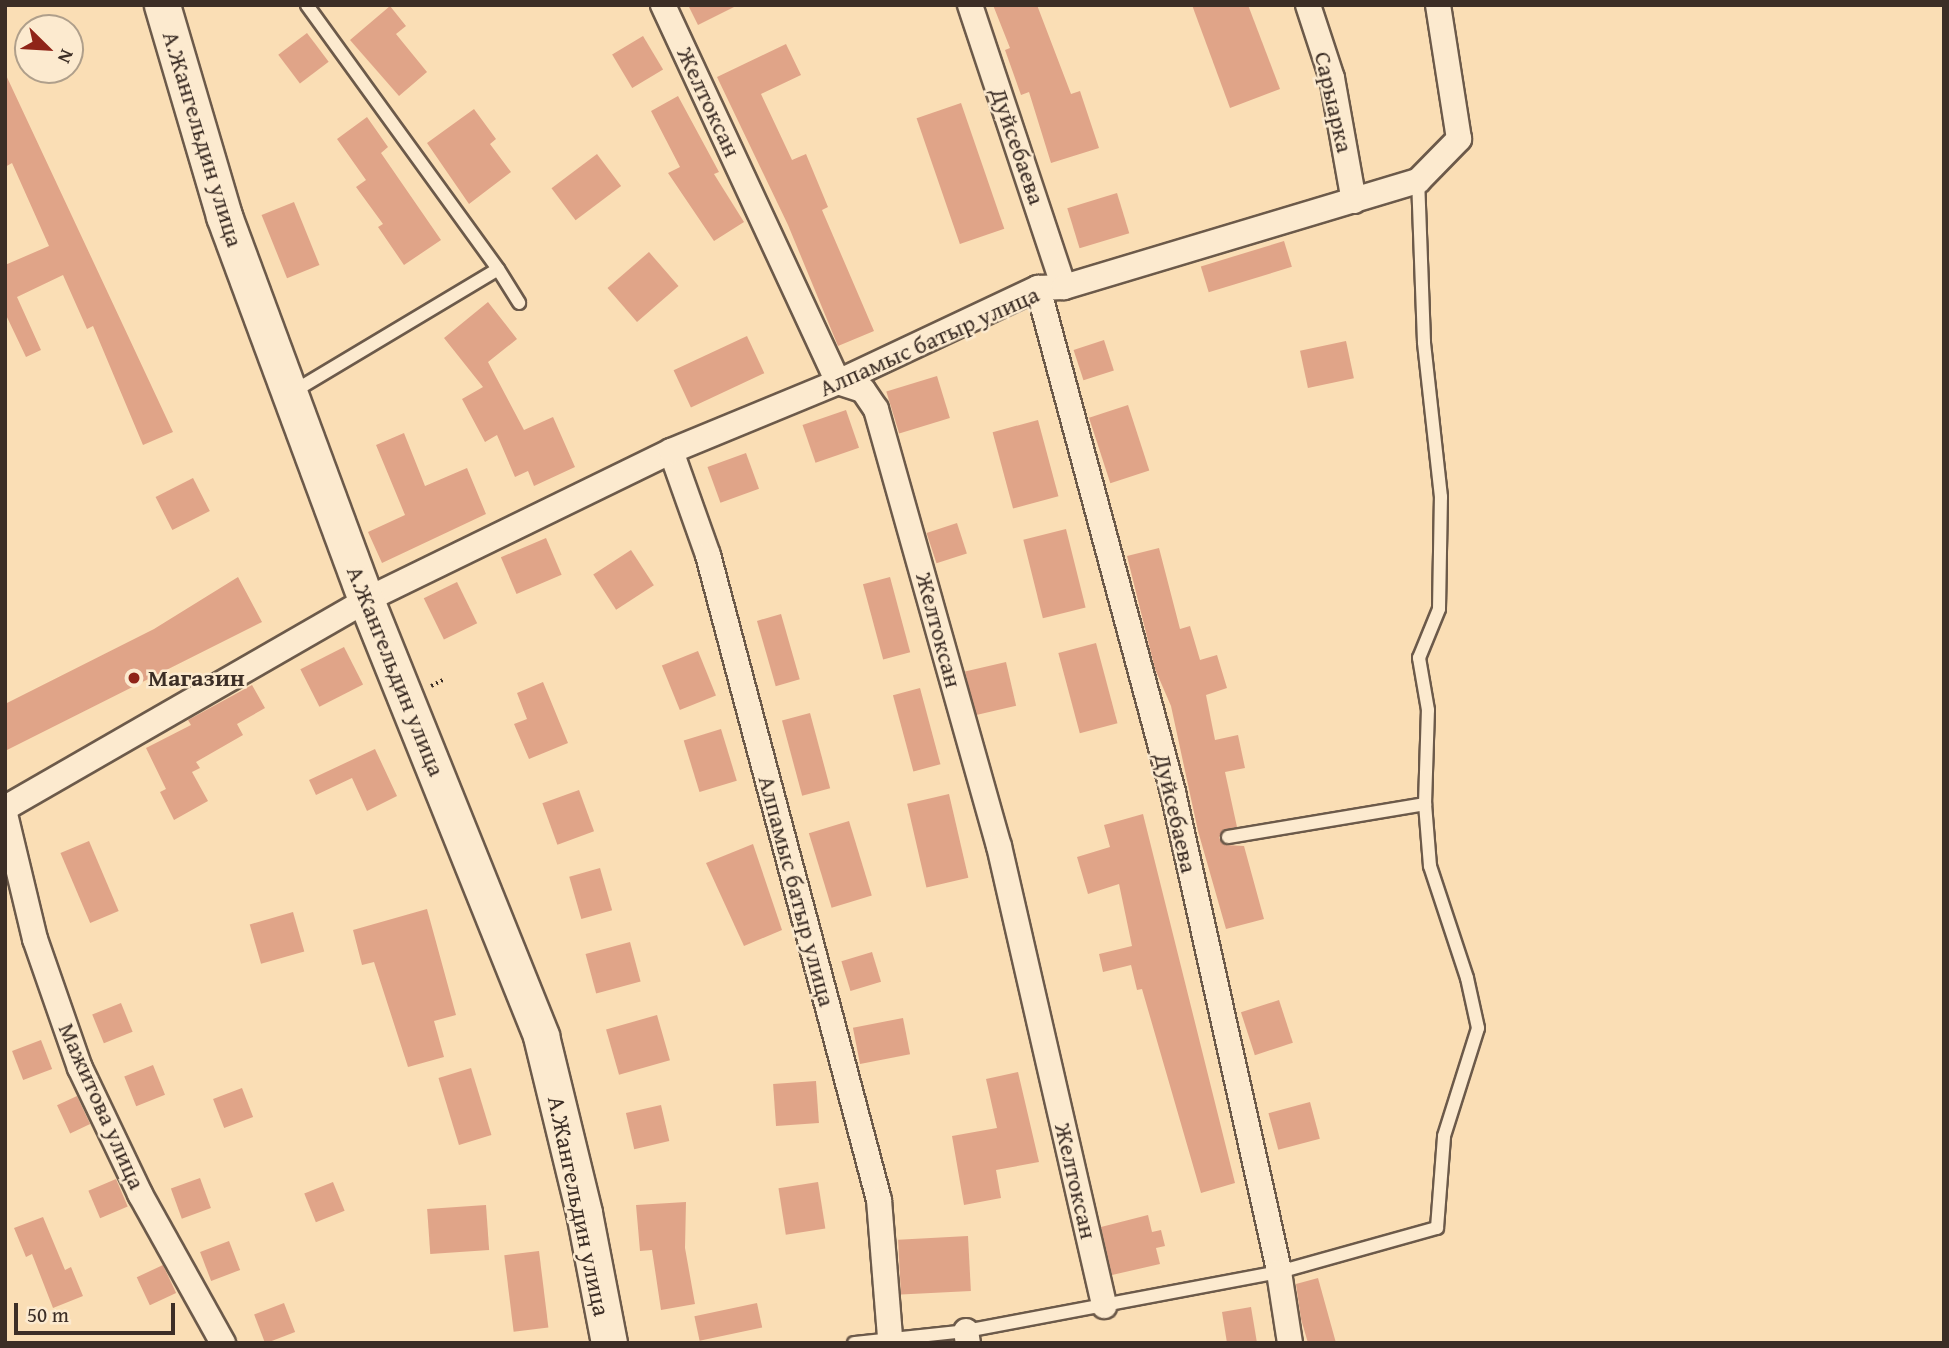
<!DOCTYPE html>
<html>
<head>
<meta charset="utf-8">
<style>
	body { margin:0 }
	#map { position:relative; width:1949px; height:1348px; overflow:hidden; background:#fadeb5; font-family:"Gentium Book Plus",serif }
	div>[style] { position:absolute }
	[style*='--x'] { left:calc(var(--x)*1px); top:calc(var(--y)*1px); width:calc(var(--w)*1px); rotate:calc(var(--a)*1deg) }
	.building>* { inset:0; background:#e0a488; transform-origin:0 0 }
	.path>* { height:3.5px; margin-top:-1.75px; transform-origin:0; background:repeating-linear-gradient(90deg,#3c2e26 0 2px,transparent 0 5.5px) }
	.roads { filter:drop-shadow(2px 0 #6c5a4a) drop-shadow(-2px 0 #6c5a4a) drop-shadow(0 2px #6c5a4a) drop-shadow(0 -2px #6c5a4a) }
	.lane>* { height:12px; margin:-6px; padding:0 6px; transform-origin:6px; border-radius:6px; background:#fceacf }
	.street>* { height:24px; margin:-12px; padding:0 12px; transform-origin:12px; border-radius:12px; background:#fceacf }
	.secondary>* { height:35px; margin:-17.5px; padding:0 17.5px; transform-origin:17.5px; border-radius:17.5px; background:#fceacf }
	.dots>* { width:19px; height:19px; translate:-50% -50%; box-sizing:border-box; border:4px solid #fceacf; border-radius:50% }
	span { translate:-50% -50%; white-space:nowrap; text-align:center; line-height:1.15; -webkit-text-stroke:5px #fceacf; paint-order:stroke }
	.street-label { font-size:24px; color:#3c2e26 }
	.poi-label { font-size:24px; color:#3c2e26; font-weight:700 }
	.left { translate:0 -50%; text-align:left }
	.frame { position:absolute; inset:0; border:7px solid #3c2e26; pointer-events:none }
	.north { position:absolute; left:14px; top:14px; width:70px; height:70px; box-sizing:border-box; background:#fceacf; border:2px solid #af9f8b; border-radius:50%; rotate:114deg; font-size:19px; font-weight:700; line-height:28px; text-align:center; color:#3c2e26 }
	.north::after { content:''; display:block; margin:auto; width:24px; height:32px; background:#8f2418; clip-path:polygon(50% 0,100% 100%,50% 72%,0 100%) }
	.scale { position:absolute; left:14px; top:1303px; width:161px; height:32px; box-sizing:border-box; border:4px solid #3c2e26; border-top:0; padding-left:9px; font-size:21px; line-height:24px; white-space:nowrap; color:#3c2e26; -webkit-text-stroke:5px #fceacf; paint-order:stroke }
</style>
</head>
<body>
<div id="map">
	<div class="building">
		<i style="clip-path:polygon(688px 5px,738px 5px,698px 25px)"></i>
		<i style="clip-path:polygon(993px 5px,1037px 5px,1071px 94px,1080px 91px,1099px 148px,1051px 163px,1029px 92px,1021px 95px,1005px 50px,1010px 48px)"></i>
		<i style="clip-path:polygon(1192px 5px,1248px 5px,1280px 89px,1230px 108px)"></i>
		<i style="clip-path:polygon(390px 6px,406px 26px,396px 34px,427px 72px,399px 96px,350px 40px)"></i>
		<i style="left:307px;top:33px;width:36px;height:36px;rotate:53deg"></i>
		<i style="left:643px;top:36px;width:39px;height:36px;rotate:59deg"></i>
		<i style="clip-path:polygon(786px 44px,801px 75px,761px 94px,792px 160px,806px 154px,828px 207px,822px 210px,874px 331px,838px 346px,788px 225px,717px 77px)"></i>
		<i style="clip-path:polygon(5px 73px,173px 432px,143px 445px,93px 326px,87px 329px,63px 275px,17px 297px,41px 350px,26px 357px,5px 313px,5px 265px,49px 246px,12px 163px,5px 167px)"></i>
		<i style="clip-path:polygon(678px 96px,719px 172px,714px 174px,744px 222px,714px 241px,668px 173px,680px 167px,651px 111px)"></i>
		<i style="left:961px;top:103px;width:133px;height:47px;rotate:71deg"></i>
		<i style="clip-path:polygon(474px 109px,496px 139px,490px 144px,511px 172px,469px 204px,427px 143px)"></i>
		<i style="clip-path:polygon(367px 117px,388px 147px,381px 153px,441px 240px,404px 265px,378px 227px,383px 224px,356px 187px,366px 180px,337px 139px)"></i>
		<i style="left:597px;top:154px;width:40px;height:57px;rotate:53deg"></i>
		<i style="left:1117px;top:193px;width:42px;height:52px;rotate:73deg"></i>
		<i style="left:294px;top:202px;width:68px;height:35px;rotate:68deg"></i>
		<i style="left:1284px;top:241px;width:27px;height:87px;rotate:73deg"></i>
		<i style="left:649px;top:252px;width:45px;height:55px;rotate:49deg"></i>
		<i style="clip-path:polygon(488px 302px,517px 339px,488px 362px,524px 430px,553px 417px,575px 467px,534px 486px,528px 471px,515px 477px,497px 435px,485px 442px,462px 399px,483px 387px,444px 338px)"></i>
		<i style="left:747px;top:336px;width:41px;height:81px;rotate:65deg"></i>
		<i style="left:1104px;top:340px;width:32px;height:32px;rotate:72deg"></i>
		<i style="left:1346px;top:341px;width:38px;height:47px;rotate:78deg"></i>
		<i style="left:937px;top:376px;width:44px;height:53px;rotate:73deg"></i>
		<i style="left:1128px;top:405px;width:69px;height:41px;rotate:72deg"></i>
		<i style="left:846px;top:410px;width:40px;height:46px;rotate:71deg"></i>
		<i style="left:1038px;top:420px;width:79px;height:47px;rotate:75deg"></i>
		<i style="clip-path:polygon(404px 433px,425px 486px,467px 468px,486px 514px,382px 563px,368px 532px,405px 515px,376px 445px)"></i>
		<i style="left:746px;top:453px;width:38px;height:41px;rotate:70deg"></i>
		<i style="left:193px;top:478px;width:37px;height:42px;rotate:63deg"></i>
		<i style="left:957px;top:523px;width:32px;height:32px;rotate:72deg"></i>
		<i style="left:1066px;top:529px;width:81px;height:44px;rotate:76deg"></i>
		<i style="left:546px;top:538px;width:40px;height:49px;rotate:67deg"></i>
		<i style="clip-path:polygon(1159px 548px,1180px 629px,1190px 626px,1200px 660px,1217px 655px,1227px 688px,1206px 695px,1215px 740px,1238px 735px,1245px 768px,1225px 772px,1237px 827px,1223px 830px,1219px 838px,1226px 845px,1244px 846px,1264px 919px,1226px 929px,1198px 831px,1171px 706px,1155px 669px,1127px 556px)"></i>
		<i style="left:631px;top:550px;width:42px;height:45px;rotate:57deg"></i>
		<i style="clip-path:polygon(238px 577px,262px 622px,5px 751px,5px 704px,154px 629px)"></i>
		<i style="left:890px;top:577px;width:78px;height:28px;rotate:75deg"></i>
		<i style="left:457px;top:582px;width:46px;height:37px;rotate:64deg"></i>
		<i style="left:781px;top:614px;width:68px;height:25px;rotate:74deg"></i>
		<i style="left:1096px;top:643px;width:83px;height:39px;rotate:75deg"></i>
		<i style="left:344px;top:647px;width:42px;height:49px;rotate:63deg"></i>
		<i style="left:698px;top:651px;width:48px;height:39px;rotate:68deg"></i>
		<i style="left:1006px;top:662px;width:45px;height:42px;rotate:77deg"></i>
		<i style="clip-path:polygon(543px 682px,568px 743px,529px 759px,514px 724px,527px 719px,517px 693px)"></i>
		<i style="clip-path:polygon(252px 685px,265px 708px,237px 724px,243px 735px,196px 762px,200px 768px,192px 772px,208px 801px,174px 820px,160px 792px,166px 789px,146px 748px,191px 725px,188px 720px)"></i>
		<i style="left:920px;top:688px;width:79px;height:28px;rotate:75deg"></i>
		<i style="left:810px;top:713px;width:78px;height:29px;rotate:75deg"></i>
		<i style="left:721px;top:729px;width:54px;height:39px;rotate:73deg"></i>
		<i style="clip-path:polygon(375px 749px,397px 796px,367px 811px,352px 778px,316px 795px,309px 780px)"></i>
		<i style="left:579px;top:790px;width:44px;height:39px;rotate:70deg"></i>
		<i style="left:949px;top:794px;width:86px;height:43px;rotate:77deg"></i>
		<i style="clip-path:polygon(1143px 814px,1235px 1183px,1201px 1193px,1142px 989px,1137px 990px,1131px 965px,1103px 972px,1099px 954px,1132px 946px,1119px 884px,1088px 894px,1077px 857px,1110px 847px,1104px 825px)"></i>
		<i style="left:849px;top:821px;width:78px;height:42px;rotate:73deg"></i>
		<i style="left:89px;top:841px;width:76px;height:31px;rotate:67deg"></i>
		<i style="clip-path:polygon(753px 844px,782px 930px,744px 946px,706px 863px)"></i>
		<i style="left:600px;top:868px;width:44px;height:32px;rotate:74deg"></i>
		<i style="clip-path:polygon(427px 909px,456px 1015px,434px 1021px,444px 1057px,408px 1067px,374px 962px,362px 965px,353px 930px)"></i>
		<i style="left:293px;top:912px;width:41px;height:45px;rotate:74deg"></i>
		<i style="left:630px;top:942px;width:41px;height:46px;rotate:75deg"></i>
		<i style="left:872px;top:952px;width:31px;height:32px;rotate:73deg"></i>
		<i style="left:1279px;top:1000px;width:45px;height:40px;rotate:72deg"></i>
		<i style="left:121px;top:1003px;width:31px;height:31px;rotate:68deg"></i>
		<i style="left:657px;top:1015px;width:47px;height:53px;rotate:74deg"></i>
		<i style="left:903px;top:1018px;width:37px;height:51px;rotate:79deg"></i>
		<i style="left:41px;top:1040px;width:31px;height:31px;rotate:69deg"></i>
		<i style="left:153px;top:1065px;width:32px;height:31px;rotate:68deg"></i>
		<i style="left:471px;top:1068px;width:70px;height:34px;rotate:73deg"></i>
		<i style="clip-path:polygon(1018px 1072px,1039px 1162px,996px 1170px,1001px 1198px,964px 1205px,952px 1136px,997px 1128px,986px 1079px)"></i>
		<i style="left:816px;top:1081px;width:42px;height:43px;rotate:86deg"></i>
		<i style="left:242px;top:1088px;width:31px;height:31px;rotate:69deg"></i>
		<i style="left:77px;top:1096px;width:31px;height:22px;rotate:65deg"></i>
		<i style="left:1310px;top:1102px;width:38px;height:43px;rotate:75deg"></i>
		<i style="left:661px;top:1105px;width:37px;height:36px;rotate:77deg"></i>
		<i style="left:200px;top:1178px;width:32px;height:31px;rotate:70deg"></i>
		<i style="left:116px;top:1179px;width:30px;height:30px;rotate:67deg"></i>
		<i style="left:333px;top:1182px;width:31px;height:31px;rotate:68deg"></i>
		<i style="left:818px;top:1182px;width:47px;height:40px;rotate:81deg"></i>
		<i style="clip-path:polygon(686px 1202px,685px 1248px,695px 1304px,661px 1310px,652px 1250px,640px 1251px,636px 1205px)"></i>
		<i style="left:486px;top:1205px;width:45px;height:59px;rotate:86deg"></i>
		<i style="clip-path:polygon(1148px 1215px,1152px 1232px,1161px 1230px,1165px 1246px,1156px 1248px,1160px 1264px,1112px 1275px,1101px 1227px)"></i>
		<i style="clip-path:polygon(43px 1217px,65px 1270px,71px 1267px,83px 1296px,53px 1308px,32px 1254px,26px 1257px,14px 1228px)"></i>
		<i style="left:968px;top:1236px;width:55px;height:70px;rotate:87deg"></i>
		<i style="left:229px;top:1241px;width:31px;height:31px;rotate:69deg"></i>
		<i style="left:539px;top:1251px;width:77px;height:35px;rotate:83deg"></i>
		<i style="left:163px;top:1265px;width:31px;height:29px;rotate:65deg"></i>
		<i style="clip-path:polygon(1318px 1278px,1336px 1343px,1308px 1343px,1301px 1319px,1296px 1284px)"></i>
		<i style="left:284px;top:1303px;width:31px;height:32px;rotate:69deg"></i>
		<i style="left:757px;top:1303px;width:25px;height:64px;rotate:78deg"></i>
		<i style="clip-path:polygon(1251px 1307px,1257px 1343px,1227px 1343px,1222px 1312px)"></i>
	</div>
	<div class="path">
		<i style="--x:431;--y:686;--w:16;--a:-27"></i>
	</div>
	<div class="roads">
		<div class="lane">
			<i style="--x:498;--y:269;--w:40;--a:58"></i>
			<i style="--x:291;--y:393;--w:241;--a:-30.9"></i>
			<i style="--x:498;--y:269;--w:326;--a:-125.9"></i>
			<i style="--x:1228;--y:837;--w:200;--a:-9.5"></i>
			<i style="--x:854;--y:1343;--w:113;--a:-6.1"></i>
			<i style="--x:966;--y:1331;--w:319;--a:-10.7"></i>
			<i style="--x:1279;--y:1272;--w:164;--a:-15.6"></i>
			<i style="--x:1437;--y:1228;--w:92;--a:-85.6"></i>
			<i style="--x:1444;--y:1136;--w:113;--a:-72.5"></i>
			<i style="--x:1478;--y:1028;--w:51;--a:-102.4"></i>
			<i style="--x:1467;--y:978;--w:118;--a:-108.3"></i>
			<i style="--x:1430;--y:866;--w:62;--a:-94.6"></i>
			<i style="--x:1425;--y:804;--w:94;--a:-88.2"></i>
			<i style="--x:1428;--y:710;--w:53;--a:-99.8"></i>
			<i style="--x:1419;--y:658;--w:53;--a:-67.8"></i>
			<i style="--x:1439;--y:609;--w:112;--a:-89"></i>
			<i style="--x:1441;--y:497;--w:156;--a:-96.3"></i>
			<i style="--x:1424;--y:342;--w:161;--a:-92.1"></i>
		</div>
		<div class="street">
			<i style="--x:663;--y:5;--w:416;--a:65.1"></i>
			<i style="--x:838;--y:382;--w:26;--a:18"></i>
			<i style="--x:863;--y:390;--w:23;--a:56"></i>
			<i style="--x:876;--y:409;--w:454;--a:74.3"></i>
			<i style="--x:999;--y:846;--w:472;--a:77.1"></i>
			<i style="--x:970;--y:5;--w:297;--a:71.6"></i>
			<i style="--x:1308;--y:5;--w:77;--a:71.8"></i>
			<i style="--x:1332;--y:78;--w:125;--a:79.9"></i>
			<i style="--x:1038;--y:288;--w:522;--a:75"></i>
			<i style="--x:1173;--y:792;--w:492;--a:77.5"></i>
			<i style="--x:1279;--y:1272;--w:72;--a:81.2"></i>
			<i style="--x:671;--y:451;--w:110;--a:70.4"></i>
			<i style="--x:708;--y:555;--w:667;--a:75.15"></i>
			<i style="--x:879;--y:1200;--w:136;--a:85.4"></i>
			<i style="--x:5;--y:808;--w:417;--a:-29.9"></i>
			<i style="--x:366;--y:600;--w:339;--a:-26"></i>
			<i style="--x:671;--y:451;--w:181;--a:-22.4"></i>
			<i style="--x:838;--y:382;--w:221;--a:-25.2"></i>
			<i style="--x:1038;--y:288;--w:26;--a:-2"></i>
			<i style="--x:1064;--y:287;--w:370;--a:-16.7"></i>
			<i style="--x:1418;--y:181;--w:59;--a:-45.7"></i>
			<i style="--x:1459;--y:139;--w:136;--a:-98.9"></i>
			<i style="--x:5;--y:814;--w:129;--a:76.5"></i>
			<i style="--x:35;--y:939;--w:137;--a:70.8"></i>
			<i style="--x:80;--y:1068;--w:140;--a:64.5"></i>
			<i style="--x:140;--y:1194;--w:171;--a:60.9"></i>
			<i style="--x:966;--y:1331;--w:12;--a:81"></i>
		</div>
		<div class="secondary">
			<i style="--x:162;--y:5;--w:220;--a:73.6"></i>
			<i style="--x:224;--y:216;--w:409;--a:69.7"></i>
			<i style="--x:366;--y:600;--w:470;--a:68.1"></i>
			<i style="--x:541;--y:1036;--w:182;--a:76.3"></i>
			<i style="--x:584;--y:1213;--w:132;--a:79.1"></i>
		</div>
	</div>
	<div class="dots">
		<i style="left:134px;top:678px;background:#8f2418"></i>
	</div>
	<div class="street-label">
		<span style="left:709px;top:102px;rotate:65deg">Желтоксан</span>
		<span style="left:1334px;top:102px;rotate:77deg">Сарыарка</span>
		<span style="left:203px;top:139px;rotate:73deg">А.Жангельдин улица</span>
		<span style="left:1018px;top:146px;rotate:71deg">Дуйсебаева</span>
		<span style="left:929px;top:341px;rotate:-24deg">Алпамыс батыр улица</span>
		<span style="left:939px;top:630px;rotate:75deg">Желтоксан</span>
		<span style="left:396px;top:671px;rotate:68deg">А.Жангельдин улица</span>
		<span style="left:1176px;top:813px;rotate:77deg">Дуйсебаева</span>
		<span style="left:797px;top:891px;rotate:75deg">Алпамыс батыр улица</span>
		<span style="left:102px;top:1106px;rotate:66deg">Мажитова улица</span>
		<span style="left:1076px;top:1181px;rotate:77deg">Желтоксан</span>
		<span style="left:579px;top:1206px;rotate:78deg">А.Жангельдин улица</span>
	</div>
	<div class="poi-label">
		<span class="left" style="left:148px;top:678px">Магазин</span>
	</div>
	<div class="frame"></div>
	<div class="north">N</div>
	<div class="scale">50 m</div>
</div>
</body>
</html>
